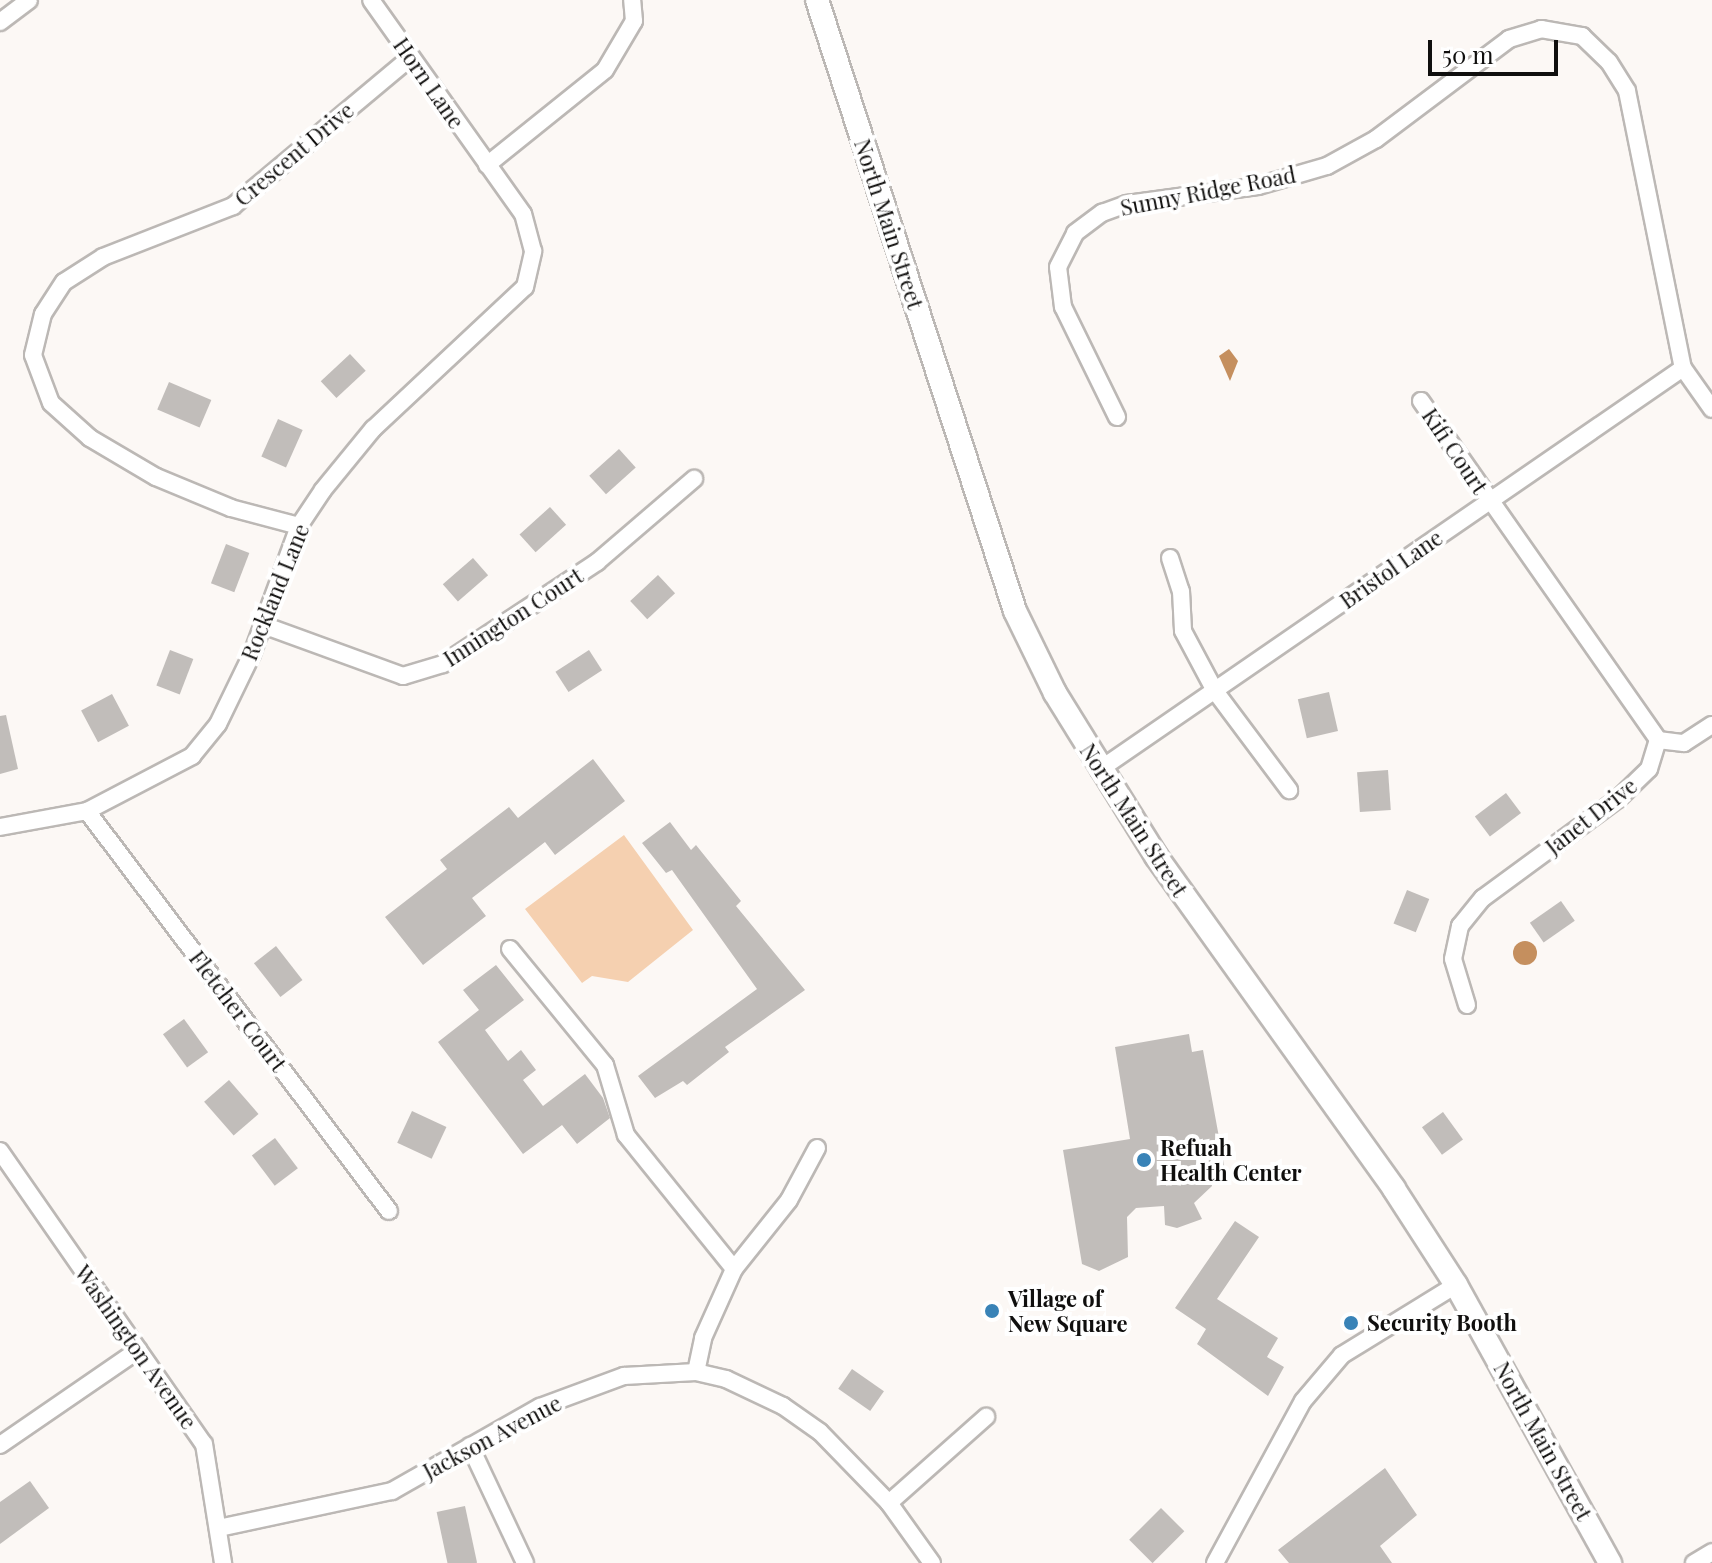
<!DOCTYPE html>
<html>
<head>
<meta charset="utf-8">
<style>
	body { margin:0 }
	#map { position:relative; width:1712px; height:1563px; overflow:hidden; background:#fcf8f5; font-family:"Playfair Display",serif }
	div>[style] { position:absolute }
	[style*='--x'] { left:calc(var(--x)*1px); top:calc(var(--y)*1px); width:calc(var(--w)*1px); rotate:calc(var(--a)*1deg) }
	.green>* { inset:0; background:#f5d0b0 }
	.water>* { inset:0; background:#c58f5e }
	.round { border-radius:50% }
	.building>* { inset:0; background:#c1bdba; transform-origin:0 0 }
	.roads { filter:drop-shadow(2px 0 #bcb8b5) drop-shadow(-2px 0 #bcb8b5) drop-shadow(0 2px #bcb8b5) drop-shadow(0 -2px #bcb8b5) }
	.street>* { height:16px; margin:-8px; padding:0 8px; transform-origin:8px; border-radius:8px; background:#fff }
	.secondary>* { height:22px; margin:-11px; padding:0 11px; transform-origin:11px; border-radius:11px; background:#fff }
	.dots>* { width:22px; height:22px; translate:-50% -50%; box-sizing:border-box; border:4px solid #fff; border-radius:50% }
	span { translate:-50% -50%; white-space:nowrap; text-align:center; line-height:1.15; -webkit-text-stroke:8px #fff; paint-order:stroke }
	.street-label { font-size:22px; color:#100f0e }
	.poi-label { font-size:22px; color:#100f0e; font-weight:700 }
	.left { translate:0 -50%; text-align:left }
	.scale { position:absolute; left:1428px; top:40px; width:130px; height:36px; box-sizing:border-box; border:4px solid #100f0e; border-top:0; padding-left:10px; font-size:24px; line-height:28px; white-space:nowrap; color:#100f0e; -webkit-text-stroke:6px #fff; paint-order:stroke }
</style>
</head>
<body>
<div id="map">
	<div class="green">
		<i style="clip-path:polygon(624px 835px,693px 930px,628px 982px,592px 976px,582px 983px,525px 909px)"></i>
	</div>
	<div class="water">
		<i style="clip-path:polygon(1229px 349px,1238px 361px,1230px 381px,1219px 356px)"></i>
		<i class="round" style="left:1513px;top:941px;width:24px;height:24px"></i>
	</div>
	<div class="building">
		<i style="left:350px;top:354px;width:23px;height:40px;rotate:47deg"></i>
		<i style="left:169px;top:382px;width:46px;height:30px;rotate:23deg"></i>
		<i style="left:278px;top:419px;width:27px;height:41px;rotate:24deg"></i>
		<i style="left:619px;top:449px;width:25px;height:40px;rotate:48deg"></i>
		<i style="left:550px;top:507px;width:24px;height:41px;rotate:48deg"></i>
		<i style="left:226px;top:544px;width:25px;height:42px;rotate:21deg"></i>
		<i style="left:473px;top:558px;width:23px;height:40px;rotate:49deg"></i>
		<i style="left:658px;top:575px;width:25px;height:38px;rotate:47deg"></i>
		<i style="left:170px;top:650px;width:25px;height:38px;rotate:21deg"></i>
		<i style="left:589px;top:650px;width:24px;height:40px;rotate:57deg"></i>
		<i style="left:1329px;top:692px;width:40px;height:32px;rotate:77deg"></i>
		<i style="left:112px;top:694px;width:36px;height:35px;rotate:62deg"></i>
		<i style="clip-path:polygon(6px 715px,18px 769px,0 774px,0 716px)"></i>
		<i style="clip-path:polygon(593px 759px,625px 801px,555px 855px,545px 842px,472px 898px,486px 916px,423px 965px,385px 917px,447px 869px,440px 860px,509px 807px,518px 818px)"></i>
		<i style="left:1388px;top:770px;width:40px;height:31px;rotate:86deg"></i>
		<i style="left:1506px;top:793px;width:25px;height:39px;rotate:53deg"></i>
		<i style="clip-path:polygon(670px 822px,691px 850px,696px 845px,741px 901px,736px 906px,805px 990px,725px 1047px,729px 1052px,687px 1085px,683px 1081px,655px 1098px,638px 1076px,757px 989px,672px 870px,666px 873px,642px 843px)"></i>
		<i style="left:1407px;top:890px;width:24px;height:36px;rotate:22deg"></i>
		<i style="left:1561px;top:901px;width:24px;height:38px;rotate:55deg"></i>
		<i style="left:276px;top:946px;width:43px;height:28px;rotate:52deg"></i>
		<i style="clip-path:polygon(496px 965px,524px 1000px,485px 1030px,508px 1061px,521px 1050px,536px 1070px,523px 1080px,543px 1106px,585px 1074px,603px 1098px,610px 1118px,577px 1144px,562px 1125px,523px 1154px,438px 1042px,479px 1010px,463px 990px)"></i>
		<i style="left:184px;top:1019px;width:41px;height:26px;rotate:54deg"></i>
		<i style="clip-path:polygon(1189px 1034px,1192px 1052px,1203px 1050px,1225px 1170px,1210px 1172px,1212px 1186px,1194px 1203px,1202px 1219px,1177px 1228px,1165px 1225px,1164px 1206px,1136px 1208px,1127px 1217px,1128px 1257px,1099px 1271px,1082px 1264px,1063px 1150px,1130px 1139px,1115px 1047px)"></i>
		<i style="left:229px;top:1080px;width:45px;height:33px;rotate:49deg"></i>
		<i style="left:412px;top:1111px;width:38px;height:35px;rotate:25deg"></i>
		<i style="left:1443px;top:1112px;width:34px;height:26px;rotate:54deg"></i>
		<i style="left:275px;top:1138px;width:38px;height:29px;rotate:53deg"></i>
		<i style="clip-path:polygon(1235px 1221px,1259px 1237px,1217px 1299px,1278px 1338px,1267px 1357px,1284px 1367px,1268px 1396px,1197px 1344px,1206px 1329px,1175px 1308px)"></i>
		<i style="left:852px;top:1369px;width:39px;height:24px;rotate:35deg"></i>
		<i style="clip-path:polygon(1385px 1468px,1417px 1515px,1380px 1546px,1392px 1563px,1289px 1563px,1278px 1550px)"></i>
		<i style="clip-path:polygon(30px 1481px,49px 1508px,0 1544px,0 1502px)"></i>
		<i style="left:465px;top:1506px;width:58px;height:29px;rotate:78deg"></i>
		<i style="left:1161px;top:1508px;width:33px;height:45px;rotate:45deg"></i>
	</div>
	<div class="roads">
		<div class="street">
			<i style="--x:0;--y:22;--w:36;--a:-37"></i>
			<i style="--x:487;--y:165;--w:151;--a:-38.8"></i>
			<i style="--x:605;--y:70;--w:57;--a:-59.4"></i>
			<i style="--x:634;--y:21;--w:21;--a:-95"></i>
			<i style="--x:1421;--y:401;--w:414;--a:55"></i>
			<i style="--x:1117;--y:417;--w:123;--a:-116.1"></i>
			<i style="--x:1063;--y:307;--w:40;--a:-97.1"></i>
			<i style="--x:1058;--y:267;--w:38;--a:-63"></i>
			<i style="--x:1075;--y:233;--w:34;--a:-37"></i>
			<i style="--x:1102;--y:213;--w:27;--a:-20"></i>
			<i style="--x:1127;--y:204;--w:132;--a:-7.8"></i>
			<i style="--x:1258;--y:186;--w:72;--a:-16.2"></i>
			<i style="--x:1327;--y:166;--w:56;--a:-28.9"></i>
			<i style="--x:1376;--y:139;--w:166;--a:-36.9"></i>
			<i style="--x:1509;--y:39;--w:34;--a:-17"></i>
			<i style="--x:1541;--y:29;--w:42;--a:9.7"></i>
			<i style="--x:1582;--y:36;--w:37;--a:44"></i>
			<i style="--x:1609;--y:62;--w:34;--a:58"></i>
			<i style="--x:1627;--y:91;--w:283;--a:78.6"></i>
			<i style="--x:1683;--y:368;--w:50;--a:54.7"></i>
			<i style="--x:299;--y:526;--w:70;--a:-165.2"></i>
			<i style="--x:231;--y:508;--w:81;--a:-157.5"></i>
			<i style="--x:156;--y:477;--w:77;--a:-149.4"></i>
			<i style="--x:90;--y:438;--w:52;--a:-138.1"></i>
			<i style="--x:51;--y:403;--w:51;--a:-110.6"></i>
			<i style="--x:33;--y:355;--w:42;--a:-76.3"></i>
			<i style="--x:43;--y:314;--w:38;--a:-57"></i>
			<i style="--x:64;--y:282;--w:46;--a:-32.7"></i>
			<i style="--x:103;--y:257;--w:140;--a:-21.4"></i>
			<i style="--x:233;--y:206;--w:231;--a:-39.9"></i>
			<i style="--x:1170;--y:558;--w:35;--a:72"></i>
			<i style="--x:1181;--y:591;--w:40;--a:87.1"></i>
			<i style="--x:1183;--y:631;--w:68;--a:61.9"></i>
			<i style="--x:1215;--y:691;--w:124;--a:53.2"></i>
			<i style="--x:263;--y:625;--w:149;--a:20"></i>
			<i style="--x:403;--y:676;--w:42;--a:-16.7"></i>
			<i style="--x:443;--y:664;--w:185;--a:-33.5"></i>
			<i style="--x:597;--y:562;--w:128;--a:-40.6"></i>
			<i style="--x:1658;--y:740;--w:26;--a:7"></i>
			<i style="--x:1684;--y:743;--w:33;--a:-33"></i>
			<i style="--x:1099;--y:770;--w:709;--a:-34.54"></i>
			<i style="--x:87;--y:811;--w:501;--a:52.95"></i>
			<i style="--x:0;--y:827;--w:88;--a:-10.4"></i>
			<i style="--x:87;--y:811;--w:119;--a:-27.6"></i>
			<i style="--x:192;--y:756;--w:41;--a:-50.9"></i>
			<i style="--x:218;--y:724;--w:78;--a:-64.1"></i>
			<i style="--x:252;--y:654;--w:136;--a:-69.8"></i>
			<i style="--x:299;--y:526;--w:43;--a:-56.3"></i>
			<i style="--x:323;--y:490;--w:79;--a:-50.7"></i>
			<i style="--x:373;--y:429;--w:208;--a:-43.1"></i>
			<i style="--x:525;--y:287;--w:37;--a:-77"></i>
			<i style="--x:533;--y:251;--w:38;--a:-105"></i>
			<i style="--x:523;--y:214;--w:262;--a:-125.4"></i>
			<i style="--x:510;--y:949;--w:150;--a:50.7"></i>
			<i style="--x:605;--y:1065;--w:73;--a:73.3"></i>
			<i style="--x:626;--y:1135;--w:172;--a:51.1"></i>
			<i style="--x:1467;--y:1005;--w:48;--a:-106.9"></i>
			<i style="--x:1453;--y:959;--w:34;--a:-78"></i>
			<i style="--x:1460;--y:926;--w:36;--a:-51"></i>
			<i style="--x:1483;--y:898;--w:167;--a:-36.3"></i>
			<i style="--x:1618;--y:799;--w:43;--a:-44.1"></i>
			<i style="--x:1649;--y:769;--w:30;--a:-73"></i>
			<i style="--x:0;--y:1151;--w:357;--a:55.2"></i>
			<i style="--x:204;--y:1444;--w:121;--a:80.9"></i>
			<i style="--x:696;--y:1372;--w:35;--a:-78"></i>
			<i style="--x:703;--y:1338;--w:76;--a:-65.8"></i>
			<i style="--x:734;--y:1269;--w:88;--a:-51.4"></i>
			<i style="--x:789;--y:1200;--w:59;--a:-61.7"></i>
			<i style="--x:0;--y:1445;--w:168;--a:-34.5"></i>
			<i style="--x:470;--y:1446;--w:129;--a:64.8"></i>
			<i style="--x:889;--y:1503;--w:130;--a:-41.6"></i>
			<i style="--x:219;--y:1528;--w:177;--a:-12.1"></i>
			<i style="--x:392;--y:1491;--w:170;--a:-29.6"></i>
			<i style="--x:540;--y:1407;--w:90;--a:-20.3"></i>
			<i style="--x:624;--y:1376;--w:72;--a:-3.2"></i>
			<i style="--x:696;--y:1372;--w:31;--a:13"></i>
			<i style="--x:726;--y:1379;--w:63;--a:25.3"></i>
			<i style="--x:783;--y:1406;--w:45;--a:35.1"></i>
			<i style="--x:820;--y:1432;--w:99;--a:45.8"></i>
			<i style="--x:889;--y:1503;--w:74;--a:54.4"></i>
			<i style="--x:1215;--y:1563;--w:184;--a:-61.5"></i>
			<i style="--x:1303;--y:1401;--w:60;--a:-49.7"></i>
			<i style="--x:1342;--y:1355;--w:134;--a:-31.6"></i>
			<i style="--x:1694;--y:1563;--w:21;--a:-31"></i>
		</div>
		<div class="secondary">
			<i style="--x:817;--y:0;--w:642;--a:72.04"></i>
			<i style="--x:1015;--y:611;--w:91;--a:64"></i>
			<i style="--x:1055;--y:693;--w:192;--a:58.2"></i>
			<i style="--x:1156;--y:856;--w:409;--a:54.4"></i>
			<i style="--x:1394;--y:1189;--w:114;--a:57.1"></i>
			<i style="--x:1456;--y:1285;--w:318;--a:61"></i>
		</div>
	</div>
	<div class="dots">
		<i style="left:1144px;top:1160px;background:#3983b7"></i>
		<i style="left:992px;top:1311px;background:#3983b7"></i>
		<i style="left:1351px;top:1323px;background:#3983b7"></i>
	</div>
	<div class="street-label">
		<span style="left:429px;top:83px;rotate:55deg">Horn Lane</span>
		<span style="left:294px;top:154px;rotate:-40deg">Crescent Drive</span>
		<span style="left:1208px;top:191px;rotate:-11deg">Sunny Ridge Road</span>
		<span style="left:889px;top:224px;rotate:72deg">North Main Street</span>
		<span style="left:1455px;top:451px;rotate:56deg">Kifi Court</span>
		<span style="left:1391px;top:569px;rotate:-35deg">Bristol Lane</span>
		<span style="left:275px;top:592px;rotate:-68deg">Rockland Lane</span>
		<span style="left:513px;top:617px;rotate:-33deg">Innington Court</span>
		<span style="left:1591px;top:816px;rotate:-38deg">Janet Drive</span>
		<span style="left:1134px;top:820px;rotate:57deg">North Main Street</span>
		<span style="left:238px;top:1011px;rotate:53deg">Fletcher Court</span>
		<span style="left:136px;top:1347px;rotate:55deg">Washington Avenue</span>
		<span style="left:492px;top:1437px;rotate:-28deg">Jackson Avenue</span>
		<span style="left:1543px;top:1441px;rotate:61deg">North Main Street</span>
	</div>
	<div class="poi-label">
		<span class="left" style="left:1160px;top:1160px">Refuah<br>Health Center</span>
		<span class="left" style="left:1008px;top:1311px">Village of<br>New Square</span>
		<span class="left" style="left:1367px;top:1323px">Security Booth</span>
	</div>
	<div class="scale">50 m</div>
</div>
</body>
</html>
